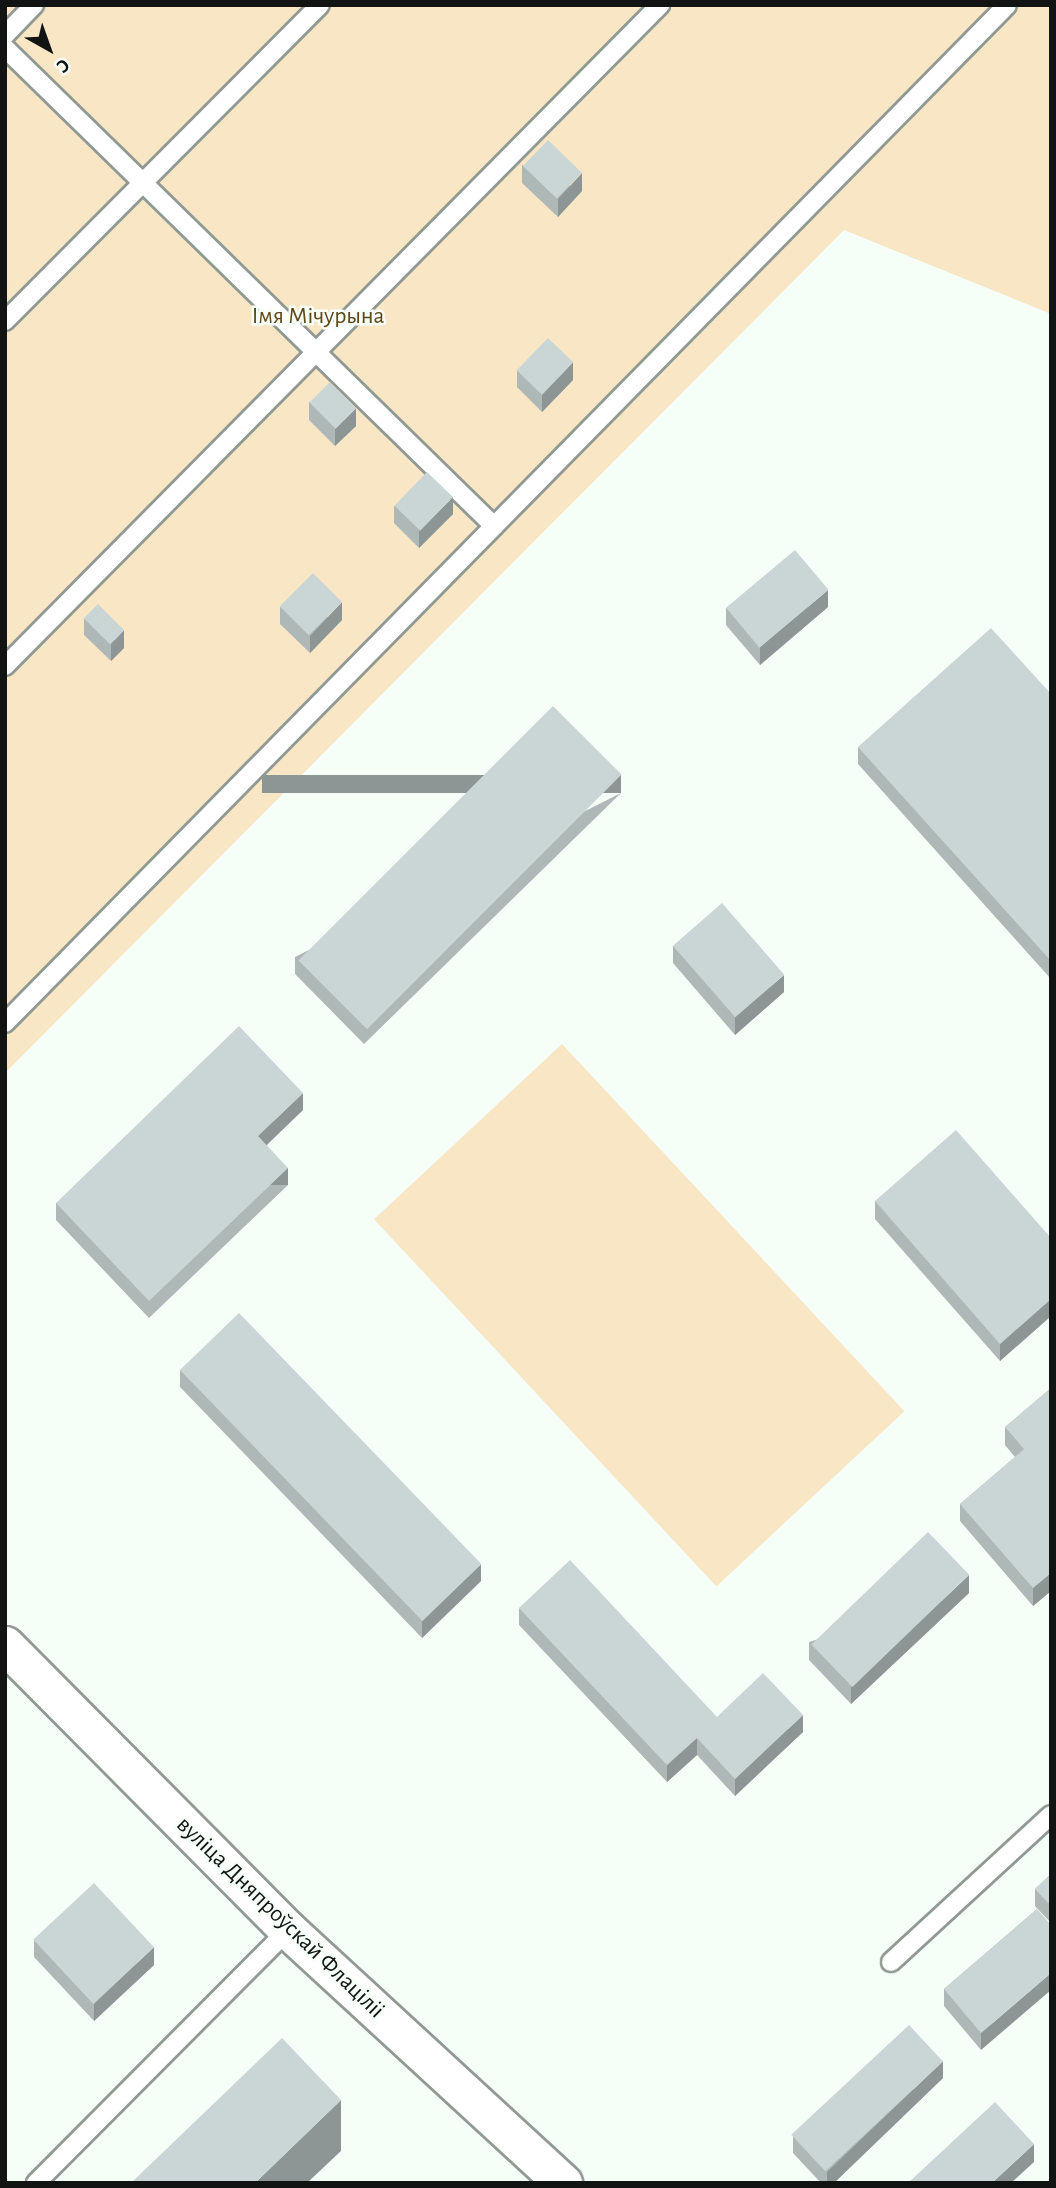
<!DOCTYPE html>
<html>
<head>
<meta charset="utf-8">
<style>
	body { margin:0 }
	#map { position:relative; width:1056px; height:2188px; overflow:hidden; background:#f6fef8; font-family:"Alegreya Sans",sans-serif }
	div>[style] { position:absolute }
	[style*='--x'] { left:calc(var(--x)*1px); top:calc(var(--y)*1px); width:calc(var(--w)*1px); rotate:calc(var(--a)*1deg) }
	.green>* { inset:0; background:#f8e6c5; transform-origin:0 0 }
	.roads { filter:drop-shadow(2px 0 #919993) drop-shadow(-2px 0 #919993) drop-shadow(0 2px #919993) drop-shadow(0 -2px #919993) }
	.lane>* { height:18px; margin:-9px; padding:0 9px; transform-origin:9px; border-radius:9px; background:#fff }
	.street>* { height:37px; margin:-18.5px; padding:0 18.5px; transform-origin:18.5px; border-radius:18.5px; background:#fff }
	.wall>* { inset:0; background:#aeb8b7 }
	.shaded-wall>* { inset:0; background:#8d9695; transform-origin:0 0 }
	.building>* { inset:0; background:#cad6d5; transform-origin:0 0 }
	span { translate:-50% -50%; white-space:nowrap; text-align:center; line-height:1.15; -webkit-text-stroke:5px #f6fef8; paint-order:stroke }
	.park-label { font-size:24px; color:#5e4818 }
	.street-label { font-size:24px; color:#111412 }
	.frame { position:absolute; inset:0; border:7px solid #111412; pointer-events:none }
	.north { position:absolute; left:14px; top:14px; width:70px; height:70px; -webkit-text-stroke:5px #f6fef8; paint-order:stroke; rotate:140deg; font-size:19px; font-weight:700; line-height:28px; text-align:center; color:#111412 }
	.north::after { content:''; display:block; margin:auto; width:24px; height:32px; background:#111412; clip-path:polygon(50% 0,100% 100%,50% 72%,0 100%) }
</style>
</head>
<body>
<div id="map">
	<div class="green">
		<i style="clip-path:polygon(5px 5px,1051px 5px,1051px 314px,844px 230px,5px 1073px)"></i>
		<i style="left:562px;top:1044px;width:502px;height:257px;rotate:47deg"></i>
	</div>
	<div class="roads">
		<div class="lane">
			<i style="--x:5;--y:35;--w:42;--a:-46"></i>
			<i style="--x:5;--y:48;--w:684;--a:44.35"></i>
			<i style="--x:5;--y:321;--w:446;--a:-45.1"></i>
			<i style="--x:5;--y:666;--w:931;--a:-45.26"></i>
			<i style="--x:5;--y:1023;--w:1428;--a:-45.45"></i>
			<i style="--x:891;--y:1962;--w:217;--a:-42.6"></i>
			<i style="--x:36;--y:2183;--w:357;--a:-45.1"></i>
		</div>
		<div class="street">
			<i style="--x:5;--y:1645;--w:402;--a:45.2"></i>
			<i style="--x:288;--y:1930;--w:374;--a:42.6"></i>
		</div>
	</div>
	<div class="wall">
		<i style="clip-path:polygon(522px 165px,582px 191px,558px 217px,522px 183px)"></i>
		<i style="clip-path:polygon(517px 370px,573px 380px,542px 412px,517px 387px)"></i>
		<i style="clip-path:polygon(309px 402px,356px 426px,335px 446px,309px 420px)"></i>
		<i style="clip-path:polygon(394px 506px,453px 514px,419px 548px,394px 523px)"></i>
		<i style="clip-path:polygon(280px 607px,342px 620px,310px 653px,280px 624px)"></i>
		<i style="clip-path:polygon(828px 607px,760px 665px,726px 625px,726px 608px)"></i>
		<i style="clip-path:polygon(84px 618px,124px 648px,111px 661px,84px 635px)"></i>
		<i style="clip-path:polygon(1051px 694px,1051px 979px,858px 764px,858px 747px)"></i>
		<i style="clip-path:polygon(621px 793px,364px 1044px,295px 974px,295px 957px)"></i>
		<i style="clip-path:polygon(673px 946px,784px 992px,735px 1035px,673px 963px)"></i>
		<i style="clip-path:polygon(303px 1110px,267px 1145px,288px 1185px,149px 1318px,56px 1220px,56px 1203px)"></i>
		<i style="clip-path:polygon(875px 1201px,1051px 1238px,1051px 1316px,1000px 1361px,875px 1219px)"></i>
		<i style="clip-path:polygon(180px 1370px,481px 1581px,422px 1638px,180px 1387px)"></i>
		<i style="clip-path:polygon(1051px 1388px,1051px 1591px,1033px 1606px,960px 1521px,960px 1504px,1015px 1457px,1005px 1445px,1005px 1427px)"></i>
		<i style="clip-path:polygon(969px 1593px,851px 1704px,809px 1660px,809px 1642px)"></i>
		<i style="clip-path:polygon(519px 1608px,717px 1717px,803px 1732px,735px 1796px,697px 1755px,667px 1782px,519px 1625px)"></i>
		<i style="clip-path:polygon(1051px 1874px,1051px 1923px,1035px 1906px,1035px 1889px)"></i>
		<i style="clip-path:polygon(1037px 1909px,981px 2050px,944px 2006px,944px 1989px)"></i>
		<i style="clip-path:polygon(34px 1940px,154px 1965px,94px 2021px,34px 1957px)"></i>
		<i style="clip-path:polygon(943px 2078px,834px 2183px,821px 2183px,793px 2153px,793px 2136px)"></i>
	</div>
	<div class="shaded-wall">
		<i style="clip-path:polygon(582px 173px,582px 191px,558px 217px,558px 199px)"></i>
		<i style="clip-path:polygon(573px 362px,573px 380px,542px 412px,542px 395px)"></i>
		<i style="clip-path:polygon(356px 408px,356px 426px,335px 446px,335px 429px)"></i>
		<i style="clip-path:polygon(453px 497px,453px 514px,419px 548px,419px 531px)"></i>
		<i style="clip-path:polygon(828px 590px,828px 607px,760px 665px,760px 647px)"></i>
		<i style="clip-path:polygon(342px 602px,342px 620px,310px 653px,310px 636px)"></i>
		<i style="clip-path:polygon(124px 630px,124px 648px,111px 661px,111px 644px)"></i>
		<i style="left:621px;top:775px;width:18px;height:359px;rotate:90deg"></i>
		<i style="clip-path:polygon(784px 975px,784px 992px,735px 1035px,735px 1017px)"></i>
		<i style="clip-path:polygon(303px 1093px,303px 1110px,258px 1153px,258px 1136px)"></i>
		<i style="left:288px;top:1168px;width:17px;height:192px;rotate:90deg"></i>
		<i style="clip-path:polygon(1051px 1299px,1051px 1316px,1000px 1361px,1000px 1344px)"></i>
		<i style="clip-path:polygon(481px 1564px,481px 1581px,422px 1638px,422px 1621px)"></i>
		<i style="clip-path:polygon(1051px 1573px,1051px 1591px,1033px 1606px,1033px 1588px)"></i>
		<i style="clip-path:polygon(969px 1575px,969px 1593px,851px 1704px,851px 1687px)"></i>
		<i style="clip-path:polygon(803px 1715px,803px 1732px,735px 1796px,735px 1779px)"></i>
		<i style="clip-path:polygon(697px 1738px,697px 1755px,667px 1782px,667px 1765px)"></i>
		<i style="clip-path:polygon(154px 1947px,154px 1965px,94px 2021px,94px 2004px)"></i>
		<i style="clip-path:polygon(1051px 1973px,1051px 1990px,981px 2050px,981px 2033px)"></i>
		<i style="clip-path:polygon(943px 2061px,943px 2078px,834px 2183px,827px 2183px,827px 2172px)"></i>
		<i style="clip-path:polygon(341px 2100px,341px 2151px,307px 2183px,255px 2183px)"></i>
		<i style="clip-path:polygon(1034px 2144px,1034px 2162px,1011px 2183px,992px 2183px)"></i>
	</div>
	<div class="building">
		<i style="left:548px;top:140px;width:47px;height:36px;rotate:44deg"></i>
		<i style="left:548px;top:338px;width:35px;height:45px;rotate:44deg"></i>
		<i style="left:330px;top:382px;width:37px;height:29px;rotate:45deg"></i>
		<i style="left:427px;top:472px;width:36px;height:47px;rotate:44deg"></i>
		<i style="left:795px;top:550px;width:52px;height:90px;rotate:50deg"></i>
		<i style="left:313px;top:573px;width:41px;height:47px;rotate:45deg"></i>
		<i style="left:98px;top:604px;width:37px;height:20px;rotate:45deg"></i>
		<i style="clip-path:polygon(991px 628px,1051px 694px,1051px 961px,858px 747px)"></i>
		<i style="left:553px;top:706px;width:97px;height:360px;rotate:45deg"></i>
		<i style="left:722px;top:903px;width:95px;height:65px;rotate:49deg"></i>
		<i style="clip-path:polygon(239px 1026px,303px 1093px,258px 1136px,288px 1168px,149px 1301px,56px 1203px)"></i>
		<i style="clip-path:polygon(956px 1130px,1051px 1238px,1051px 1299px,1000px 1344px,875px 1201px)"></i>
		<i style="left:239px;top:1313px;width:349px;height:82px;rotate:46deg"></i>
		<i style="clip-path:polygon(1051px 1388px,1051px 1573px,1033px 1588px,960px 1504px,1024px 1449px,1005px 1427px)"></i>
		<i style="left:928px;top:1532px;width:59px;height:162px;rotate:46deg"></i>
		<i style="clip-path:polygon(570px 1560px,717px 1717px,763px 1673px,803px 1715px,735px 1779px,697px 1738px,667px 1765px,519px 1608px)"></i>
		<i style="clip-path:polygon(1051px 1874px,1051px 1906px,1035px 1889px)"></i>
		<i style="left:94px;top:1883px;width:88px;height:83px;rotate:47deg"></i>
		<i style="clip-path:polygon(1037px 1909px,1051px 1925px,1051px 1973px,981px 2033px,944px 1989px)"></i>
		<i style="left:909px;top:2025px;width:50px;height:161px;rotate:47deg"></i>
		<i style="clip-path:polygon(282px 2038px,341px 2100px,255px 2183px,131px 2183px)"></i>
		<i style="clip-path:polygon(995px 2102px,1034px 2144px,992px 2183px,908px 2183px)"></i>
	</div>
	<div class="park-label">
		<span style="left:318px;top:317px">Імя Мічурына</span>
	</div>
	<div class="street-label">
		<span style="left:280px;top:1918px;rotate:44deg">вуліца Дняпроўскай Флаціліі</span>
	</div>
	<div class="frame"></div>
	<div class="north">С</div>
</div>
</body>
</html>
